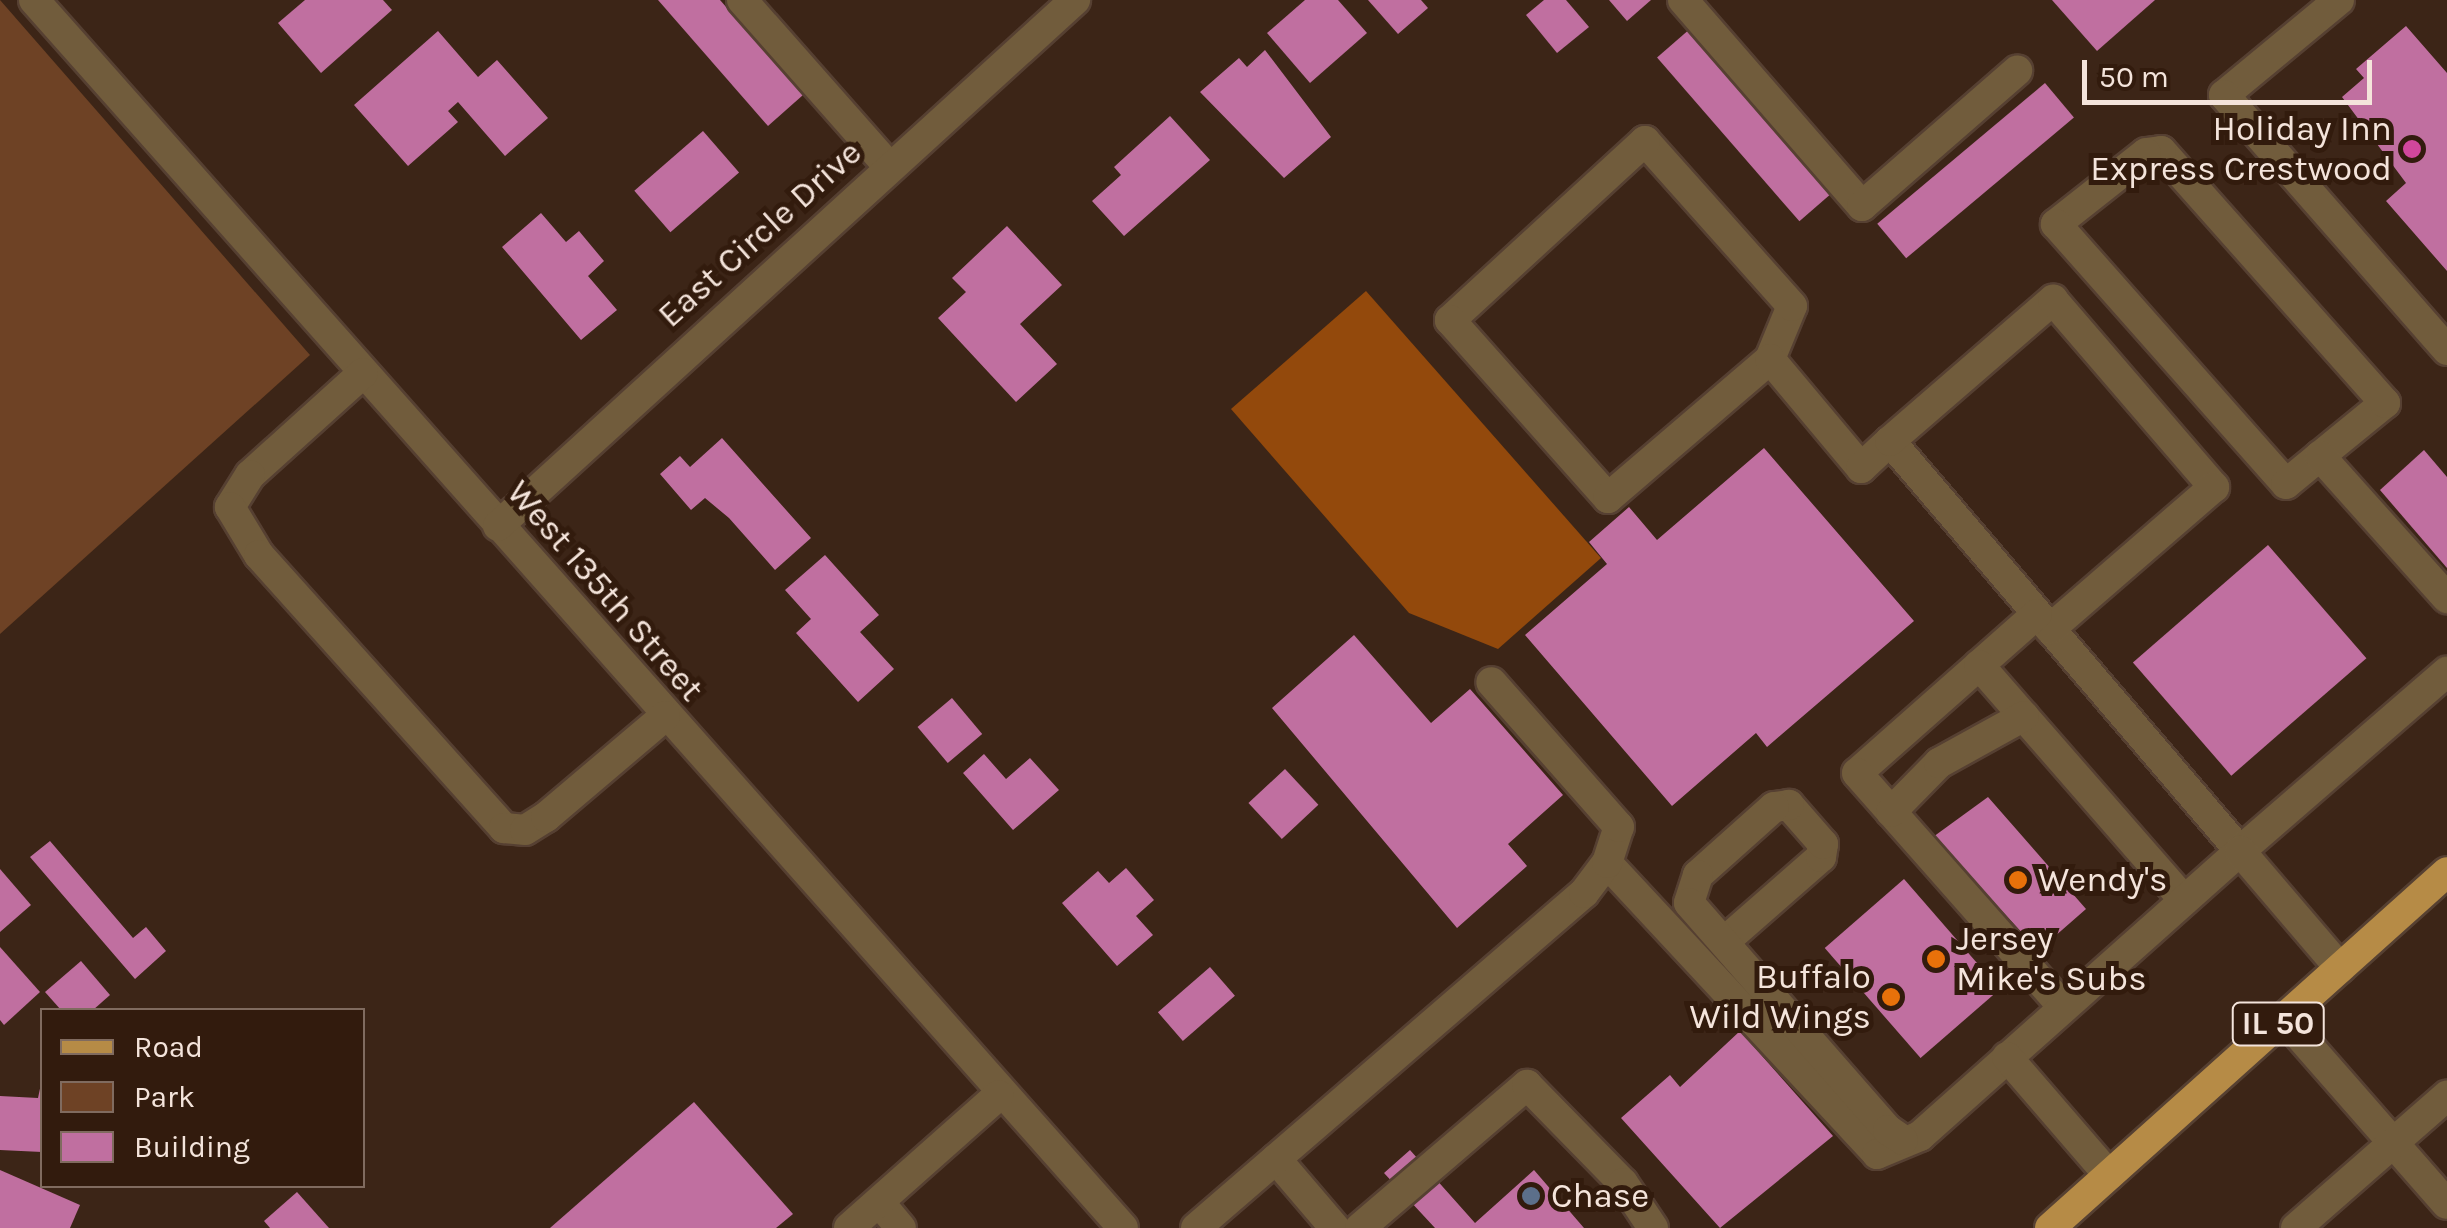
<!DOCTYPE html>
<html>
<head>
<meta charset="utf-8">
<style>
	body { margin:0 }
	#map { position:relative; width:2447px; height:1228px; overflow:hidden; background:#3c2517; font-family:Karla,sans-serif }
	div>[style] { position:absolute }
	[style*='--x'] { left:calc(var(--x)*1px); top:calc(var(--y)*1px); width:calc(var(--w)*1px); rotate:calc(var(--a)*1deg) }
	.green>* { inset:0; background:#6e4225 }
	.forest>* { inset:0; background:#93490c }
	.building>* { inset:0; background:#c06fa0; transform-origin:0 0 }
	.roads { filter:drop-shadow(2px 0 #564032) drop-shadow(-2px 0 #564032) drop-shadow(0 2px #564032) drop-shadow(0 -2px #564032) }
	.minor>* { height:30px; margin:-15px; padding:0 15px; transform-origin:15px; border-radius:15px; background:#715c3c }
	.major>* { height:30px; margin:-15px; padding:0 15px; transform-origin:15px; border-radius:15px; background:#b68b46 }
	.dots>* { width:28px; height:28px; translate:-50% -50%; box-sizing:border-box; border:5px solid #321b0d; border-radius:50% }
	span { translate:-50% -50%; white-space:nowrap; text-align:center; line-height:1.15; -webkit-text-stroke:10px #321b0d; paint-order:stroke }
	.shield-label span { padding:2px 8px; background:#321b0d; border:2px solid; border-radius:8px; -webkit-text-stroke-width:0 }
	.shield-label { font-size:32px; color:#f4e4db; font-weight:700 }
	.poi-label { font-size:35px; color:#f4e4db }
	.right { translate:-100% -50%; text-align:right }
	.left { translate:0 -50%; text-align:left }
	.street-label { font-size:35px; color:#f4e4db }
	.legend { position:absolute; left:40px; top:1008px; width:325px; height:180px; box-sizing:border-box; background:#321b0d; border:2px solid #806b5f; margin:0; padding:12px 18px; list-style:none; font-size:30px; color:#f4e4db }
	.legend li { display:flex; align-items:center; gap:20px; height:50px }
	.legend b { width:50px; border:2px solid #806b5f }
	.scale { position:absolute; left:2082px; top:60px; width:290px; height:45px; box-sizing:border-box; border:5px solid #f4e4db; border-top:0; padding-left:12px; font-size:30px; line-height:35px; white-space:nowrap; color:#f4e4db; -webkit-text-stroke:8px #321b0d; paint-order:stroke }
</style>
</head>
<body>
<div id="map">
	<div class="green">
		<i style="clip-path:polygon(0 0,310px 355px,0 634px)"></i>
	</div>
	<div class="forest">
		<i style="clip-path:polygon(1366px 291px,1601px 558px,1498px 649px,1409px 613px,1231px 409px)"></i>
	</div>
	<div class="building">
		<i style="clip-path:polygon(305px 0,383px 0,392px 10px,321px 73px,278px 23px)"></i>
		<i style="clip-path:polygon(658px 0,720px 0,803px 95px,768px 126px)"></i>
		<i style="clip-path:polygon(1305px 0,1338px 0,1367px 33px,1310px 83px,1267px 33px)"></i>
		<i style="clip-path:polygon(1368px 0,1421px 0,1428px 8px,1398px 34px)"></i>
		<i style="clip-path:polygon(1544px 0,1566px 0,1589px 27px,1557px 53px,1526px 15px)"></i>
		<i style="clip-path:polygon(1609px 0,1651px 0,1627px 21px)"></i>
		<i style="clip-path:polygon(2052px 0,2155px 0,2097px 51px)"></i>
		<i style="clip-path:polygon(2406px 26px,2447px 73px,2447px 271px,2386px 201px,2406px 183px,2342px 97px,2364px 78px,2356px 69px)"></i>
		<i style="left:1691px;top:28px;width:217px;height:45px;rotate:49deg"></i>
		<i style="clip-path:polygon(438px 31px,478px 77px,497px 60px,548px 118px,505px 156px,458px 102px,448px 111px,458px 122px,408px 166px,354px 105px)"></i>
		<i style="clip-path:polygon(1265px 50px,1331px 137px,1284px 178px,1200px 92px,1239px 58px,1247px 67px)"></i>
		<i style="left:2045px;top:83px;width:45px;height:219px;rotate:50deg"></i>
		<i style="clip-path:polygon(1170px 116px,1210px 160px,1124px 236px,1092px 201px,1121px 175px,1114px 167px)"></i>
		<i style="left:703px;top:131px;width:55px;height:91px;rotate:49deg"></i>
		<i style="clip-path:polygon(541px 213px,566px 242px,579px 231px,604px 261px,588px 276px,617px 310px,581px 340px,502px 247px)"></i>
		<i style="clip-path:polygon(1007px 226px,1062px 285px,1020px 324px,1057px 364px,1016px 402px,938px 318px,966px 292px,952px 278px)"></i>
		<i style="clip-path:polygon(722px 438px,811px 538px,775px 570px,729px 518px,705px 498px,691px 510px,660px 474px,680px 456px,690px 467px)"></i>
		<i style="clip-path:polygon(1764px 448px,1914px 621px,1767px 747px,1756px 733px,1672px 806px,1525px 635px,1607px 564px,1589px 542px,1629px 507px,1657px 540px)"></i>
		<i style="clip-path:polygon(2424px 450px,2447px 477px,2447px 568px,2380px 490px)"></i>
		<i style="left:2268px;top:545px;width:150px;height:179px;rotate:49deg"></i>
		<i style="clip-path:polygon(825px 555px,879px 615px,860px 632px,894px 669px,858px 702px,796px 633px,811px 619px,785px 590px)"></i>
		<i style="clip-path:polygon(1354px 635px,1431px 723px,1470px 689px,1563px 795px,1508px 844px,1527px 866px,1457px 928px,1272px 708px)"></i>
		<i style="left:952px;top:698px;width:47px;height:45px;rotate:50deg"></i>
		<i style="clip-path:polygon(984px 754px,1006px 779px,1030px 758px,1059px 790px,1013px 830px,963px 773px)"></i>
		<i style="left:1285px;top:769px;width:49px;height:50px;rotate:47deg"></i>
		<i style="clip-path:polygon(1988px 797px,2086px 909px,2038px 951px,2029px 954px,2026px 937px,1933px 837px)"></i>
		<i style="clip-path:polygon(50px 841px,133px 938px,146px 927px,166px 951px,135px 979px,30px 857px)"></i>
		<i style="clip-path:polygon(1126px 868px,1154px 900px,1136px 916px,1153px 935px,1117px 966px,1062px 903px,1098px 871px,1109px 883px)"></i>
		<i style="clip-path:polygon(0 869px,31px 905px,0 932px)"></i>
		<i style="left:1904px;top:879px;width:146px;height:105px;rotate:49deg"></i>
		<i style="clip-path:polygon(0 947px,40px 992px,4px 1025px,0 1020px)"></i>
		<i style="clip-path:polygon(81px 961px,110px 995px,93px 1010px,61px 1010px,45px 992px)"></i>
		<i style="left:1210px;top:967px;width:38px;height:69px;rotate:49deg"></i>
		<i style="clip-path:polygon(1740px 1031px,1833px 1136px,1720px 1228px,1621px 1118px,1670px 1075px,1680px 1087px)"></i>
		<i style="clip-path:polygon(42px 1079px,42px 1152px,0 1150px,0 1096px,38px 1098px)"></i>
		<i style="clip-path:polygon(694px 1102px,793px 1214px,776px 1228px,550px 1228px)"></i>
		<i style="clip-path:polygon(1410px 1150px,1475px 1223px,1534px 1170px,1584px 1228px,1435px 1228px,1384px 1173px)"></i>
		<i style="clip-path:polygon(0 1170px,80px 1205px,70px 1228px,0 1228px)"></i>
		<i style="clip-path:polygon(297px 1192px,329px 1228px,270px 1228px,264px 1221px)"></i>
	</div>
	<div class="roads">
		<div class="minor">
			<i style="--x:34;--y:0;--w:1641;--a:48.43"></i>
			<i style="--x:742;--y:0;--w:222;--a:48.6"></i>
			<i style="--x:1683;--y:0;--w:273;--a:49"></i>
			<i style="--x:1862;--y:206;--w:206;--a:-41.1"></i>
			<i style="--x:2339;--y:0;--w:149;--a:140.4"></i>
			<i style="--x:2224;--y:95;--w:339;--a:48.8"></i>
			<i style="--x:1770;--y:359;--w:57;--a:-67.5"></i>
			<i style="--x:1792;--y:306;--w:221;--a:-131.7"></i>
			<i style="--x:1645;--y:141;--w:265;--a:137.4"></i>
			<i style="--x:1450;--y:320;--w:238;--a:48.4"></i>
			<i style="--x:1608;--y:498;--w:213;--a:-40.6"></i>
			<i style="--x:1770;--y:359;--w:142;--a:50.1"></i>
			<i style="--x:1861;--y:468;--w:40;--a:-43"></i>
			<i style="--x:1890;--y:441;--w:539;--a:49.51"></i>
			<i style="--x:2240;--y:851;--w:274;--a:-40.9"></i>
			<i style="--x:363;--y:373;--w:152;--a:137.9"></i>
			<i style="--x:250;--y:475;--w:38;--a:122"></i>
			<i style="--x:230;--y:507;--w:56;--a:58.9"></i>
			<i style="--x:259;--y:555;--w:367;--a:48.1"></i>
			<i style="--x:504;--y:828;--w:21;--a:5"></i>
			<i style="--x:525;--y:830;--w:25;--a:-32"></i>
			<i style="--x:546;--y:817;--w:156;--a:-40.3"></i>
			<i style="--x:1890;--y:441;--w:216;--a:-40.9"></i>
			<i style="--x:2053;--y:300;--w:247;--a:49.3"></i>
			<i style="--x:2214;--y:487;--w:217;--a:139.1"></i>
			<i style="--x:2320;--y:456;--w:84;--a:-39.2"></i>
			<i style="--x:2385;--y:403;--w:337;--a:-131.6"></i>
			<i style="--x:2161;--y:151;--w:15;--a:172"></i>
			<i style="--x:2146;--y:153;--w:115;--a:141.7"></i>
			<i style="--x:2056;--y:224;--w:347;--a:48.5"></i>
			<i style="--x:2286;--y:484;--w:44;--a:-39.5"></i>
			<i style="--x:2320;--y:456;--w:191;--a:48.2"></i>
			<i style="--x:498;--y:526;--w:781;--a:-42.35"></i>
			<i style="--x:2037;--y:614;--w:240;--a:138.5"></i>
			<i style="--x:1857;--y:773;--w:312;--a:48.6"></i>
			<i style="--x:1979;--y:665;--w:312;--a:48.9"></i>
			<i style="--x:1891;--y:812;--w:69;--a:-45.6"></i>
			<i style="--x:1939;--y:763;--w:97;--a:-28.9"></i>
			<i style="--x:1607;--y:863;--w:397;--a:47.1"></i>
			<i style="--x:1877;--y:1154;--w:47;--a:-22.7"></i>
			<i style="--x:1920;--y:1136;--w:429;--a:-41.7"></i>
			<i style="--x:2240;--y:851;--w:154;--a:49.5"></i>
			<i style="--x:1724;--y:942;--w:129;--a:-41.2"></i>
			<i style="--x:1821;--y:857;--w:13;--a:-81"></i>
			<i style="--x:1823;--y:844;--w:52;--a:-131.1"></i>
			<i style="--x:1789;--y:805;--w:15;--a:172"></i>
			<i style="--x:1774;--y:807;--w:102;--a:138.2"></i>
			<i style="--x:1698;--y:875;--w:29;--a:108"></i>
			<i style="--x:1689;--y:903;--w:302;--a:48.8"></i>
			<i style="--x:1888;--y:1130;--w:18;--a:34"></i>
			<i style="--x:2284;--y:1018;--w:247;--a:48.8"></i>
			<i style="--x:2007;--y:1057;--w:156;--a:49.2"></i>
			<i style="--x:1276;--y:1159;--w:91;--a:49.5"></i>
			<i style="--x:879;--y:1202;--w:34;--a:50"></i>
			<i style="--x:849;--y:1228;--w:200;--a:-41.6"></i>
			<i style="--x:1196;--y:1228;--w:513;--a:-40.81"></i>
			<i style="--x:1584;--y:893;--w:38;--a:-53"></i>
			<i style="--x:1607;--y:863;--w:38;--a:-72"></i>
			<i style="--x:1619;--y:827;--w:193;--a:-131.4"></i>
			<i style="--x:1360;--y:1228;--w:220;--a:-40.6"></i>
			<i style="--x:1527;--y:1085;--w:137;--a:45.6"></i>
			<i style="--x:1623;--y:1183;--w:54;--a:56.3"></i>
			<i style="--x:2296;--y:1228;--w:201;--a:-41.2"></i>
		</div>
		<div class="major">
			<i style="--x:2050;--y:1228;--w:533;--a:-41.88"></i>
		</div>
	</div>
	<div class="dots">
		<i style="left:2412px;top:149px;background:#d1479c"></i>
		<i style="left:2018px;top:880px;background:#e8710a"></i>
		<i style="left:1936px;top:959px;background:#e8710a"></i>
		<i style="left:1891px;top:997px;background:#e8710a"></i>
		<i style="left:1531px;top:1196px;background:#5c6f8a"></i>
	</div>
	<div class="shield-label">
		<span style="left:2278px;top:1024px">IL 50</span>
	</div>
	<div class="poi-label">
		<span class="right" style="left:2392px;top:149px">Holiday Inn<br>Express Crestwood</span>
		<span class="left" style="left:2038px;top:880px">Wendy's</span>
		<span class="left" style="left:1956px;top:959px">Jersey<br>Mike's Subs</span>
		<span class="right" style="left:1871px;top:997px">Buffalo<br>Wild Wings</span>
		<span class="left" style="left:1551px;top:1196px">Chase</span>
	</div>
	<div class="street-label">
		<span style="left:760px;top:234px;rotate:-42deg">East Circle Drive</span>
		<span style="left:605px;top:591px;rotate:49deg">West 135th Street</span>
	</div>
	<ul class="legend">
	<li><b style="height:12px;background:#b68b46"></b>Road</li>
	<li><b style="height:28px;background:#6e4225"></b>Park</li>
	<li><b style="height:28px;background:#c06fa0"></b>Building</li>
	</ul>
	<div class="scale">50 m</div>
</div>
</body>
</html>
